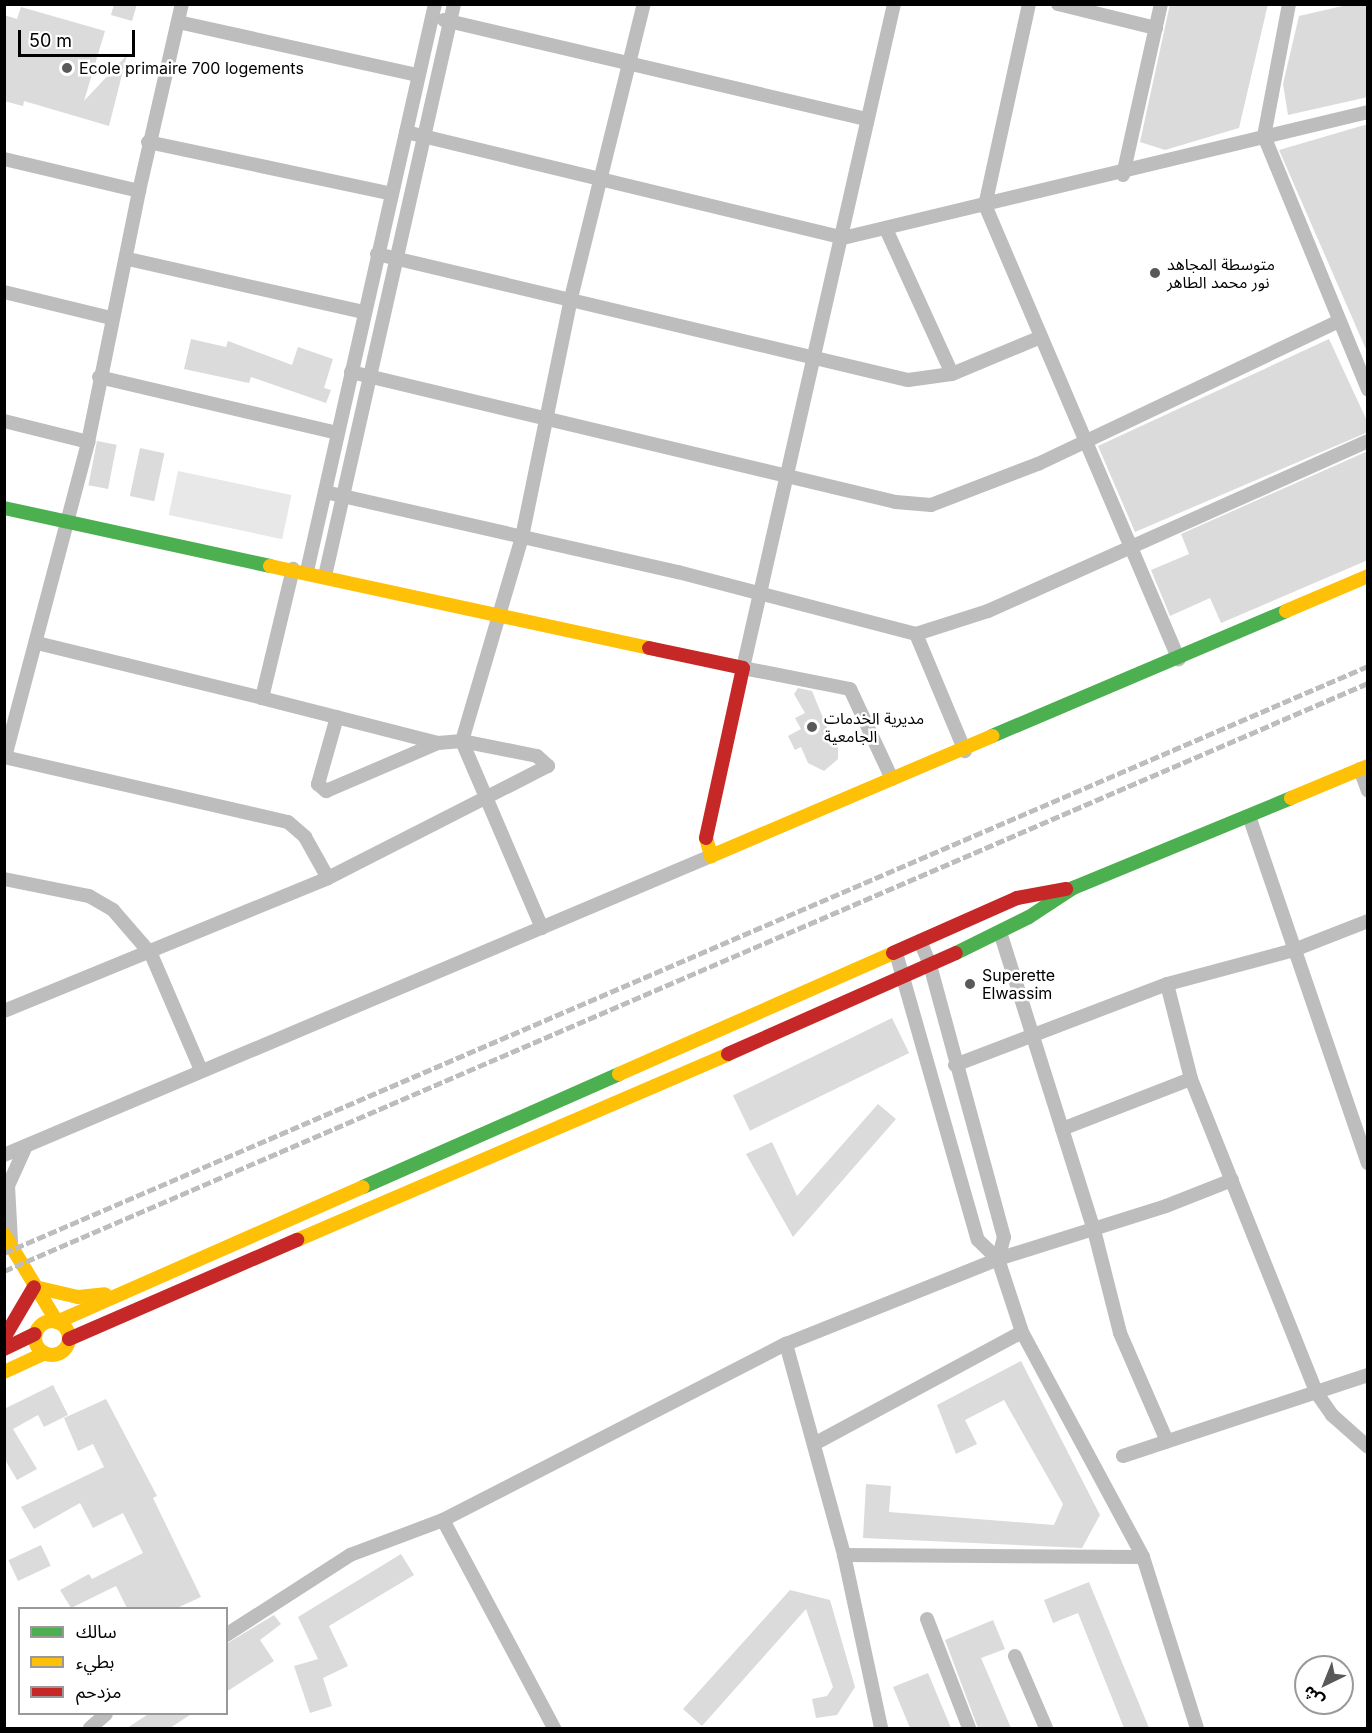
<!DOCTYPE html>
<html>
<head>
<meta charset="utf-8">
<style>
	body { margin:0 }
	#map { position:relative; width:1372px; height:1733px; overflow:hidden; background:#fff; font-family:Inter,"Noto Sans Arabic",sans-serif }
	div>[style] { position:absolute }
	[style*='--x'] { left:calc(var(--x)*1px); top:calc(var(--y)*1px); width:calc(var(--w)*1px); rotate:calc(var(--a)*1deg) }
	.green>* { inset:0; background:#e8e8e8; transform-origin:0 0 }
	.building>* { inset:0; background:#dbdbdb; transform-origin:0 0 }
	.street>* { height:14px; margin:-7px; padding:0 7px; transform-origin:7px; border-radius:7px; background:#bdbdbd }
	.fast>* { height:14px; margin:-7px; padding:0 7px; transform-origin:7px; border-radius:7px; background:#4caf50 }
	.slow>* { height:14px; margin:-7px; padding:0 7px; transform-origin:7px; border-radius:7px; background:#ffc107 }
	.slow>.ring { margin:-7px; padding:0; box-sizing:content-box; background:none; border:14px solid #ffc107; border-radius:50% }
	.jam>* { height:14px; margin:-7px; padding:0 7px; transform-origin:7px; border-radius:7px; background:#c62828 }
	.rail>* { height:4.5px; margin-top:-2.25px; transform-origin:0; background:repeating-linear-gradient(90deg,#bdbdbd 0 9px,transparent 0 12px) }
	.dots>* { width:16px; height:16px; translate:-50% -50%; box-sizing:border-box; border:3px solid #fff; border-radius:50% }
	span { translate:-50% -50%; white-space:nowrap; text-align:center; line-height:1.15; -webkit-text-stroke:5px #fff; paint-order:stroke }
	.poi-label { font-size:16px; color:#000 }
	.left { translate:0 -50%; text-align:left }
	.frame { position:absolute; inset:0; border:6px solid #000; pointer-events:none }
	.legend { position:absolute; left:18px; top:1607px; width:210px; height:108px; box-sizing:border-box; background:#fff; border:2px solid #999; margin:0; padding:8px 10px; list-style:none; font-size:18px; color:#000 }
	.legend li { display:flex; align-items:center; gap:12px; height:30px }
	.legend b { width:30px; border:2px solid #999 }
	.north { position:absolute; left:1294px; top:1655px; width:60px; height:60px; box-sizing:border-box; background:#fff; border:2px solid #999; border-radius:50%; rotate:223deg; font-size:16px; font-weight:700; line-height:24px; text-align:center; color:#000 }
	.north::after { content:''; display:block; margin:auto; width:21px; height:27px; background:#595959; clip-path:polygon(50% 0,100% 100%,50% 72%,0 100%) }
	.scale { position:absolute; left:18px; top:30px; width:117px; height:27px; box-sizing:border-box; border:3px solid #000; border-top:0; padding-left:8px; font-size:18px; line-height:21px; white-space:nowrap; color:#000; -webkit-text-stroke:4px #fff; paint-order:stroke }
</style>
</head>
<body>
<div id="map">
	<div class="green">
		<i style="left:178px;top:471px;width:116px;height:45px;rotate:12deg"></i>
	</div>
	<div class="building">
		<i style="clip-path:polygon(114px 4px,137px 4px,132px 21px,111px 15px)"></i>
		<i style="clip-path:polygon(1170px 4px,1268px 4px,1239px 128px,1165px 150px,1140px 142px)"></i>
		<i style="clip-path:polygon(1351px 4px,1368px 4px,1368px 97px,1288px 115px,1283px 84px,1299px 16px)"></i>
		<i style="clip-path:polygon(21px 7px,105px 31px,84px 101px,127px 55px,109px 126px,24px 101px,23px 106px,4px 101px,4px 15px,17px 19px)"></i>
		<i style="clip-path:polygon(1368px 124px,1368px 354px,1279px 150px)"></i>
		<i style="clip-path:polygon(191px 339px,226px 347px,228px 341px,292px 365px,298px 347px,333px 359px,324px 388px,331px 390px,326px 403px,251px 377px,249px 383px,184px 369px)"></i>
		<i style="clip-path:polygon(1329px 339px,1368px 423px,1368px 432px,1135px 532px,1098px 446px)"></i>
		<i style="left:97px;top:441px;width:20px;height:45px;rotate:11deg"></i>
		<i style="left:140px;top:448px;width:25px;height:49px;rotate:12deg"></i>
		<i style="clip-path:polygon(1368px 451px,1368px 560px,1221px 623px,1210px 598px,1170px 616px,1151px 570px,1189px 554px,1181px 534px)"></i>
		<i style="clip-path:polygon(798px 688px,812px 691px,835px 747px,838px 746px,838px 759px,824px 771px,808px 763px,801px 747px,795px 750px,788px 736px,801px 729px,795px 718px,805px 713px,794px 694px)"></i>
		<i style="left:892px;top:1018px;width:39px;height:177px;rotate:64deg"></i>
		<i style="clip-path:polygon(878px 1104px,896px 1119px,793px 1237px,746px 1154px,772px 1142px,797px 1196px)"></i>
		<i style="clip-path:polygon(1021px 1361px,1100px 1515px,1082px 1548px,863px 1538px,866px 1484px,891px 1486px,889px 1512px,1054px 1525px,1063px 1504px,1004px 1400px,965px 1420px,977px 1444px,956px 1454px,937px 1405px)"></i>
		<i style="clip-path:polygon(53px 1385px,68px 1415px,44px 1427px,38px 1415px,13px 1429px,37px 1469px,17px 1480px,4px 1458px,4px 1409px)"></i>
		<i style="clip-path:polygon(106px 1399px,157px 1496px,153px 1498px,201px 1597px,177px 1608px,127px 1608px,116px 1586px,71px 1608px,60px 1590px,89px 1574px,92px 1579px,143px 1553px,123px 1513px,93px 1528px,80px 1503px,34px 1529px,21px 1507px,104px 1467px,93px 1444px,78px 1451px,64px 1418px)"></i>
		<i style="left:41px;top:1545px;width:23px;height:36px;rotate:65deg"></i>
		<i style="clip-path:polygon(401px 1554px,414px 1575px,329px 1626px,348px 1666px,323px 1678px,332px 1706px,310px 1713px,294px 1666px,318px 1659px,298px 1617px)"></i>
		<i style="clip-path:polygon(1089px 1582px,1149px 1728px,1124px 1728px,1078px 1613px,1053px 1623px,1044px 1600px)"></i>
		<i style="clip-path:polygon(790px 1590px,830px 1600px,855px 1687px,837px 1715px,816px 1718px,812px 1699px,827px 1696px,833px 1687px,806px 1609px,702px 1726px,683px 1709px)"></i>
		<i style="clip-path:polygon(274px 1615px,281px 1624px,260px 1640px,274px 1661px,226px 1692px,226px 1644px)"></i>
		<i style="clip-path:polygon(993px 1620px,1005px 1649px,981px 1658px,1011px 1728px,978px 1728px,945px 1640px)"></i>
		<i style="clip-path:polygon(928px 1673px,951px 1728px,910px 1728px,893px 1687px)"></i>
		<i style="clip-path:polygon(150px 1713px,193px 1713px,170px 1728px,127px 1728px)"></i>
	</div>
	<div class="street">
		<i style="--x:1029;--y:4;--w:206;--a:102.3"></i>
		<i style="--x:985;--y:205;--w:494;--a:66.9"></i>
		<i style="--x:1058;--y:4;--w:101;--a:13.8"></i>
		<i style="--x:1289;--y:4;--w:134;--a:100.7"></i>
		<i style="--x:1264;--y:136;--w:274;--a:67.7"></i>
		<i style="--x:444;--y:20;--w:434;--a:13.2"></i>
		<i style="--x:178;--y:22;--w:245;--a:12.5"></i>
		<i style="--x:406;--y:132;--w:450;--a:13.6"></i>
		<i style="--x:843;--y:238;--w:540;--a:-13.5"></i>
		<i style="--x:148;--y:142;--w:249;--a:12"></i>
		<i style="--x:4;--y:159;--w:139;--a:13.3"></i>
		<i style="--x:139;--y:191;--w:192;--a:-77.1"></i>
		<i style="--x:1123;--y:175;--w:175;--a:-77.5"></i>
		<i style="--x:886;--y:229;--w:159;--a:65.5"></i>
		<i style="--x:377;--y:254;--w:546;--a:13.35"></i>
		<i style="--x:908;--y:380;--w:44;--a:-7.8"></i>
		<i style="--x:952;--y:374;--w:96;--a:-22.6"></i>
		<i style="--x:128;--y:259;--w:242;--a:12.7"></i>
		<i style="--x:4;--y:292;--w:110;--a:13.7"></i>
		<i style="--x:351;--y:372;--w:560;--a:13.42"></i>
		<i style="--x:896;--y:502;--w:35;--a:5"></i>
		<i style="--x:931;--y:505;--w:115;--a:-21"></i>
		<i style="--x:1038;--y:464;--w:331;--a:-25.4"></i>
		<i style="--x:99;--y:377;--w:244;--a:13.2"></i>
		<i style="--x:4;--y:421;--w:87;--a:14"></i>
		<i style="--x:325;--y:492;--w:362;--a:12.8"></i>
		<i style="--x:678;--y:572;--w:246;--a:14.6"></i>
		<i style="--x:916;--y:634;--w:76;--a:-17.7"></i>
		<i style="--x:988;--y:611;--w:416;--a:-24.1"></i>
		<i style="--x:307;--y:571;--w:581;--a:-77.28"></i>
		<i style="--x:325;--y:576;--w:586;--a:-77.29"></i>
		<i style="--x:916;--y:634;--w:127;--a:67.3"></i>
		<i style="--x:37;--y:643;--w:232;--a:13.7"></i>
		<i style="--x:337;--y:717;--w:70;--a:105.8"></i>
		<i style="--x:318;--y:784;--w:11;--a:41"></i>
		<i style="--x:326;--y:791;--w:122;--a:-23.2"></i>
		<i style="--x:4;--y:757;--w:291;--a:12.9"></i>
		<i style="--x:288;--y:822;--w:23;--a:41"></i>
		<i style="--x:305;--y:837;--w:47;--a:60.7"></i>
		<i style="--x:5;--y:757;--w:326;--a:-75.2"></i>
		<i style="--x:88;--y:442;--w:256;--a:-78.5"></i>
		<i style="--x:1360;--y:769;--w:23;--a:70"></i>
		<i style="--x:892;--y:779;--w:99;--a:-115"></i>
		<i style="--x:850;--y:689;--w:109;--a:-168.9"></i>
		<i style="--x:743;--y:668;--w:681;--a:-77.19"></i>
		<i style="--x:1249;--y:816;--w:367;--a:71.1"></i>
		<i style="--x:4;--y:879;--w:87;--a:11.3"></i>
		<i style="--x:89;--y:896;--w:28;--a:30"></i>
		<i style="--x:113;--y:910;--w:58;--a:49.2"></i>
		<i style="--x:151;--y:954;--w:126;--a:66.7"></i>
		<i style="--x:1368;--y:921;--w:79;--a:158.6"></i>
		<i style="--x:1294;--y:950;--w:131;--a:165"></i>
		<i style="--x:1167;--y:984;--w:98;--a:75.8"></i>
		<i style="--x:1191;--y:1079;--w:337;--a:68.2"></i>
		<i style="--x:1316;--y:1392;--w:28;--a:55"></i>
		<i style="--x:1332;--y:1415;--w:48;--a:41.6"></i>
		<i style="--x:542;--y:928;--w:203;--a:-113.2"></i>
		<i style="--x:462;--y:741;--w:213;--a:-73.6"></i>
		<i style="--x:522;--y:537;--w:244;--a:-78.4"></i>
		<i style="--x:571;--y:298;--w:303;--a:-76.1"></i>
		<i style="--x:1000;--y:932;--w:312;--a:72.5"></i>
		<i style="--x:1094;--y:1230;--w:106;--a:75.8"></i>
		<i style="--x:1120;--y:1333;--w:118;--a:66.5"></i>
		<i style="--x:920;--y:941;--w:26;--a:67"></i>
		<i style="--x:930;--y:965;--w:282;--a:74.8"></i>
		<i style="--x:1004;--y:1237;--w:23;--a:105"></i>
		<i style="--x:896;--y:953;--w:298;--a:74.1"></i>
		<i style="--x:978;--y:1240;--w:28;--a:44"></i>
		<i style="--x:998;--y:1259;--w:77;--a:71.8"></i>
		<i style="--x:1022;--y:1332;--w:255;--a:61.7"></i>
		<i style="--x:1143;--y:1557;--w:179;--a:72.5"></i>
		<i style="--x:4;--y:1011;--w:350;--a:-22.3"></i>
		<i style="--x:328;--y:878;--w:247;--a:-27"></i>
		<i style="--x:548;--y:766;--w:15;--a:-138"></i>
		<i style="--x:537;--y:756;--w:76;--a:-168.7"></i>
		<i style="--x:462;--y:741;--w:24;--a:175"></i>
		<i style="--x:438;--y:743;--w:182;--a:-165.7"></i>
		<i style="--x:262;--y:698;--w:133;--a:-76.5"></i>
		<i style="--x:955;--y:1065;--w:227;--a:-20.9"></i>
		<i style="--x:1062;--y:1129;--w:138;--a:-21.2"></i>
		<i style="--x:4;--y:1155;--w:768;--a:-22.92"></i>
		<i style="--x:11;--y:1241;--w:55;--a:-93.1"></i>
		<i style="--x:8;--y:1186;--w:44;--a:-65.8"></i>
		<i style="--x:786;--y:1344;--w:219;--a:74.6"></i>
		<i style="--x:844;--y:1555;--w:177;--a:77.9"></i>
		<i style="--x:814;--y:1444;--w:236;--a:-28.3"></i>
		<i style="--x:1123;--y:1456;--w:258;--a:-18.3"></i>
		<i style="--x:443;--y:1520;--w:236;--a:61.9"></i>
		<i style="--x:844;--y:1555;--w:299;--a:0.4"></i>
		<i style="--x:927;--y:1619;--w:117;--a:68.9"></i>
		<i style="--x:226;--y:1635;--w:148;--a:-32.8"></i>
		<i style="--x:350;--y:1555;--w:99;--a:-20.6"></i>
		<i style="--x:443;--y:1520;--w:386;--a:-27.2"></i>
		<i style="--x:786;--y:1344;--w:228;--a:-21.8"></i>
		<i style="--x:998;--y:1259;--w:176;--a:-17.5"></i>
		<i style="--x:1166;--y:1206;--w:71;--a:-21.5"></i>
		<i style="--x:1015;--y:1656;--w:78;--a:66.7"></i>
		<i style="--x:90;--y:1728;--w:21;--a:-41"></i>
	</div>
	<div class="fast">
		<i style="--x:4;--y:508;--w:272;--a:12.3"></i>
		<i style="--x:992;--y:736;--w:319;--a:-23"></i>
		<i style="--x:956;--y:953;--w:81;--a:-26.3"></i>
		<i style="--x:1029;--y:917;--w:53;--a:-33.4"></i>
		<i style="--x:1073;--y:888;--w:236;--a:-22.4"></i>
		<i style="--x:363;--y:1187;--w:280;--a:-23.8"></i>
	</div>
	<div class="slow">
		<i style="--x:270;--y:566;--w:388;--a:12.2"></i>
		<i style="--x:1286;--y:611;--w:89;--a:-23.1"></i>
		<i style="--x:1291;--y:798;--w:83;--a:-22.6"></i>
		<i style="--x:706;--y:838;--w:19;--a:74"></i>
		<i style="--x:711;--y:856;--w:306;--a:-23.1"></i>
		<i style="--x:619;--y:1074;--w:300;--a:-23.8"></i>
		<i style="--x:4;--y:1234;--w:103;--a:58.9"></i>
		<i style="--x:57;--y:1322;--w:334;--a:-23.8"></i>
		<i style="--x:297;--y:1240;--w:469;--a:-23.3"></i>
		<i style="--x:35;--y:1287;--w:44;--a:13.1"></i>
		<i style="--x:78;--y:1297;--w:27;--a:-6"></i>
		<i class="ring" style="left:35px;top:1321px;width:20px;height:20px"></i>
		<i style="--x:4;--y:1372;--w:45;--a:-24.9"></i>
	</div>
	<div class="jam">
		<i style="--x:649;--y:648;--w:96;--a:12"></i>
		<i style="--x:743;--y:668;--w:174;--a:102.3"></i>
		<i style="--x:893;--y:953;--w:136;--a:-23.9"></i>
		<i style="--x:1017;--y:898;--w:50;--a:-10.4"></i>
		<i style="--x:728;--y:1054;--w:249;--a:-23.9"></i>
		<i style="--x:4;--y:1338;--w:59;--a:-59.5"></i>
		<i style="--x:69;--y:1339;--w:249;--a:-23.5"></i>
		<i style="--x:4;--y:1349;--w:34;--a:-26"></i>
	</div>
	<div class="rail">
		<i style="--x:4;--y:1253;--w:1485;--a:-23.28"></i>
		<i style="--x:4;--y:1271;--w:1485;--a:-23.32"></i>
	</div>
	<div class="dots">
		<i style="left:67px;top:68px;background:#595959"></i>
		<i style="left:1155px;top:273px;background:#595959"></i>
		<i style="left:812px;top:727px;background:#595959"></i>
		<i style="left:970px;top:984px;background:#595959"></i>
	</div>
	<div class="poi-label">
		<span class="left" style="left:79px;top:68px">Ecole primaire 700 logements</span>
		<span class="left" style="left:1167px;top:273px">متوسطة المجاهد<br>نور محمد الطاهر</span>
		<span class="left" style="left:824px;top:727px">مديرية الخدمات<br>الجامعية</span>
		<span class="left" style="left:982px;top:984px">Superette<br>Elwassim</span>
	</div>
	<div class="frame"></div>
	<ul class="legend">
	<li><b style="height:8px;background:#4caf50"></b>سالك</li>
	<li><b style="height:8px;background:#ffc107"></b>بطيء</li>
	<li><b style="height:8px;background:#c62828"></b>مزدحم</li>
	</ul>
	<div class="north">ش</div>
	<div class="scale">50 m</div>
</div>
</body>
</html>
